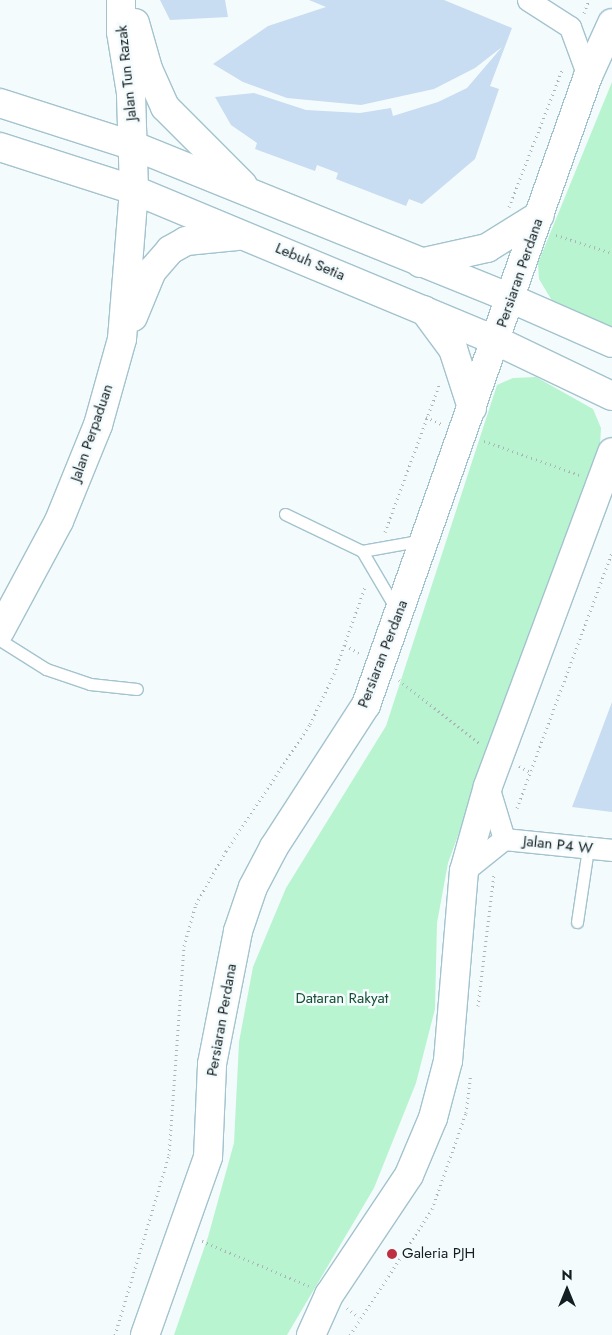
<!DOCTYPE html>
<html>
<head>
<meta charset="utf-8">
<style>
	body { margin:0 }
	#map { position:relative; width:612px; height:1335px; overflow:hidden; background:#f4fbfd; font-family:Jost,sans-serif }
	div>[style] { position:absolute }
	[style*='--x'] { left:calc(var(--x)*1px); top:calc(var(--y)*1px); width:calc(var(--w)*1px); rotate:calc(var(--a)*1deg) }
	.green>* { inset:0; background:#b8f4cf }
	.building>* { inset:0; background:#c8dcf2 }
	.path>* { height:3px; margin-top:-1.5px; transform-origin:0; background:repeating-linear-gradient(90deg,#abb4b6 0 1px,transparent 0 5px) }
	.roads { filter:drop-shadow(1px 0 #a3c3ce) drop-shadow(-1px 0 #a3c3ce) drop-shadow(0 1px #a3c3ce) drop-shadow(0 -1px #a3c3ce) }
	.service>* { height:11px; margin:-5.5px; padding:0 5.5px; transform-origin:5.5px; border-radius:5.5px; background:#fff }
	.minor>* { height:21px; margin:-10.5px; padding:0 10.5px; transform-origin:10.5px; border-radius:10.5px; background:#fff }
	.tertiary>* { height:28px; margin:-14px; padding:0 14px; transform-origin:14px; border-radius:14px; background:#fff }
	.primary>* { height:28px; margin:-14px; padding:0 14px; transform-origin:14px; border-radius:14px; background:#fff }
	.dots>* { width:14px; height:14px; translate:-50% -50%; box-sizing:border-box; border:2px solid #f4fbfd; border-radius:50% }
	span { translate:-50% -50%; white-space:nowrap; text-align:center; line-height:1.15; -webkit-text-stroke:5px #f4fbfd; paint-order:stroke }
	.street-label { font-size:15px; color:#121e22 }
	.park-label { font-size:15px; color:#174f33 }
	.poi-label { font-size:15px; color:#121e22 }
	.left { translate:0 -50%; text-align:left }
	.north { position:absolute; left:542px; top:1265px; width:50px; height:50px; -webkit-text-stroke:4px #f4fbfd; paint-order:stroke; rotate:0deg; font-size:14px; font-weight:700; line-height:20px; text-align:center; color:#121e22 }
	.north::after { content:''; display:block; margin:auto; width:18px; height:22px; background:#121e22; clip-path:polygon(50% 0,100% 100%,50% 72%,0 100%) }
</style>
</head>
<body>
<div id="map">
	<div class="green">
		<i style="clip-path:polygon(612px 82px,612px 326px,607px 326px,554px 304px,539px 279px,538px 263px)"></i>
		<i style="clip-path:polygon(536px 377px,593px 409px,601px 428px,600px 447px,448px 863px,437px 923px,435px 1009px,416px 1083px,374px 1188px,287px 1335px,174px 1335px,208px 1237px,234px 1143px,239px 1042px,253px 967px,286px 888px,386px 726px,497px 385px,513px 378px)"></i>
	</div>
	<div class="building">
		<i style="clip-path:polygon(160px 0,225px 0,228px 17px,170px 20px)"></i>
		<i style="clip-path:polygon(309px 0,444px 0,512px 28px,490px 86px,499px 89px,475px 159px,422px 204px,409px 199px,406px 206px,336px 179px,338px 173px,317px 165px,315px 171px,255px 149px,257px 143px,231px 125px,215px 97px,254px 93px,306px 110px,360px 113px,391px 108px,393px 116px,438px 102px,467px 88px,502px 47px,475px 68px,434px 89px,361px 105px,287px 98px,243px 82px,213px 64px,268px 26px,326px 7px)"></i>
		<i style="clip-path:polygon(612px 702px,612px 812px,572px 807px,594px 750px)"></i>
	</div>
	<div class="path">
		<i style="--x:584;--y:13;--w:14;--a:-69"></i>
		<i style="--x:509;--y:207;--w:149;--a:-68.8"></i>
		<i style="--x:556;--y:235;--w:59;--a:17.8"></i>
		<i style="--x:426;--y:417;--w:17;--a:25"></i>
		<i style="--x:484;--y:441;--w:102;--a:19.5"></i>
		<i style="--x:385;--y:532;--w:157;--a:-69.8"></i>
		<i style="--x:345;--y:645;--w:16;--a:30"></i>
		<i style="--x:399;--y:680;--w:102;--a:38.2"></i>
		<i style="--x:519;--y:766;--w:13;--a:29"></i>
		<i style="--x:517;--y:808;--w:273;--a:-69.6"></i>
		<i style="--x:478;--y:1006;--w:134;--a:-83.1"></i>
		<i style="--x:202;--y:1241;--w:116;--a:22.8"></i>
		<i style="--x:347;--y:1308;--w:15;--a:37"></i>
		<i style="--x:115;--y:1335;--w:188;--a:-73.3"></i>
		<i style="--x:169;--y:1155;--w:210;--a:-85.9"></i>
		<i style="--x:184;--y:946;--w:44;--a:-74.1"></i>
		<i style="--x:196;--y:904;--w:61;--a:-60.5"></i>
		<i style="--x:226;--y:851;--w:152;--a:-56.5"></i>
		<i style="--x:310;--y:724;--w:55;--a:-64.4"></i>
		<i style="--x:334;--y:674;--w:92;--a:-70.4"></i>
		<i style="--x:350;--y:1335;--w:150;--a:-56.9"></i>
		<i style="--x:432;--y:1209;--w:102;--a:-70.5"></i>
		<i style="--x:466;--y:1113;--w:39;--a:-83"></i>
	</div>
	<div class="roads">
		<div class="service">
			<i style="--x:285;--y:514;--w:85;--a:25.7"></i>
			<i style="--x:362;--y:551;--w:67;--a:59.6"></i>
			<i style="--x:362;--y:551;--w:63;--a:-10.1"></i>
			<i style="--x:0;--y:640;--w:54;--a:32.2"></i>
			<i style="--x:46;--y:669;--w:46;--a:18.8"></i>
			<i style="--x:90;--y:684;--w:47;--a:6.1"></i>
			<i style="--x:577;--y:922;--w:75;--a:-81.5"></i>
		</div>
		<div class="minor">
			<i style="--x:528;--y:0;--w:50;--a:32.7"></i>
			<i style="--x:570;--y:27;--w:52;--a:69.8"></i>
			<i style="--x:488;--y:786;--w:55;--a:73.2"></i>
			<i style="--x:464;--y:871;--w:51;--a:-38.7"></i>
			<i style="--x:504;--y:839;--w:109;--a:5.8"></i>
		</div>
		<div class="tertiary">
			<i style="--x:135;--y:23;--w:48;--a:74.2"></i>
			<i style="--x:148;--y:69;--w:42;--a:65.9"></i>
			<i style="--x:165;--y:107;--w:110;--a:45"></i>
			<i style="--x:0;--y:103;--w:141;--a:17.8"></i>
			<i style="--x:134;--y:146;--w:408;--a:22"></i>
			<i style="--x:0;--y:147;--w:141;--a:17.8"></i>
			<i style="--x:134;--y:190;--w:393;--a:22.6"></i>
			<i style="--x:133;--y:317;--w:50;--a:-67.6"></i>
			<i style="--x:152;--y:271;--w:28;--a:-49"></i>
			<i style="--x:170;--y:250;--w:18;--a:-29"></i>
			<i style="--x:186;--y:241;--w:51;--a:-5.6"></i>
			<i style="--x:0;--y:631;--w:125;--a:-61.8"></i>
			<i style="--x:59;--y:521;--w:104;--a:-67.9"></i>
			<i style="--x:98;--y:425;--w:89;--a:-74.4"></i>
			<i style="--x:122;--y:339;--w:149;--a:-85.4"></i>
			<i style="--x:134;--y:190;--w:97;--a:-91.8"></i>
			<i style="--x:131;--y:93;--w:62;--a:-99.3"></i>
			<i style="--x:121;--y:32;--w:32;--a:-90"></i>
		</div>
		<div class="primary">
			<i style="--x:420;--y:263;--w:69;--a:-12.6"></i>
			<i style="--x:487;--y:248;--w:62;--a:-31.9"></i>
			<i style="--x:512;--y:299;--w:109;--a:23.7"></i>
			<i style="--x:424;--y:310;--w:49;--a:53.4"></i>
			<i style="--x:453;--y:349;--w:62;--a:72.1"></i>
			<i style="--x:497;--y:341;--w:127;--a:25.6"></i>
			<i style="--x:145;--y:1335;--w:189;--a:-70.5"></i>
			<i style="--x:208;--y:1157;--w:93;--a:-87.5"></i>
			<i style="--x:212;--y:1064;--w:136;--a:-78.9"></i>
			<i style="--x:238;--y:931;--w:46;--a:-71.2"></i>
			<i style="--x:253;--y:887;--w:45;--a:-62.3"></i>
			<i style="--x:274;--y:847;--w:169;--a:-57.1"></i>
			<i style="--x:366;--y:705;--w:667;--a:-70.56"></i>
			<i style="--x:588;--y:76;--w:58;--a:-65.6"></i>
			<i style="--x:311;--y:1335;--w:44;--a:-65.8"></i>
			<i style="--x:329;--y:1295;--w:144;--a:-56.3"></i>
			<i style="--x:409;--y:1175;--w:62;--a:-67.2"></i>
			<i style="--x:433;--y:1118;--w:59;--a:-75.3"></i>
			<i style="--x:448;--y:1061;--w:191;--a:-85.2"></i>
			<i style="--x:464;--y:871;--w:88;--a:-74.2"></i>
			<i style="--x:488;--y:786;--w:356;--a:-69.6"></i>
		</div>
	</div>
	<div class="dots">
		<i style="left:392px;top:1254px;background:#bf2f42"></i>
	</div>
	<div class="street-label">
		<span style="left:127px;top:73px;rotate:-96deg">Jalan Tun Razak</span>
		<span style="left:310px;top:262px;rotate:23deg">Lebuh Setia</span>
		<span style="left:520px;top:273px;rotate:-71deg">Persiaran Perdana</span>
		<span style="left:92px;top:433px;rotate:-71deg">Jalan Perpaduan</span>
		<span style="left:383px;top:654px;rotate:-69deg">Persiaran Perdana</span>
		<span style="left:558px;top:845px;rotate:6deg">Jalan P4 W</span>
		<span style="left:222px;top:1020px;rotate:-80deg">Persiaran Perdana</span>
	</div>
	<div class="park-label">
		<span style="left:342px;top:999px">Dataran Rakyat</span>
	</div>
	<div class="poi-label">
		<span class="left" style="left:402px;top:1254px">Galeria PJH</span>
	</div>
	<div class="north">N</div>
</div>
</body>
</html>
